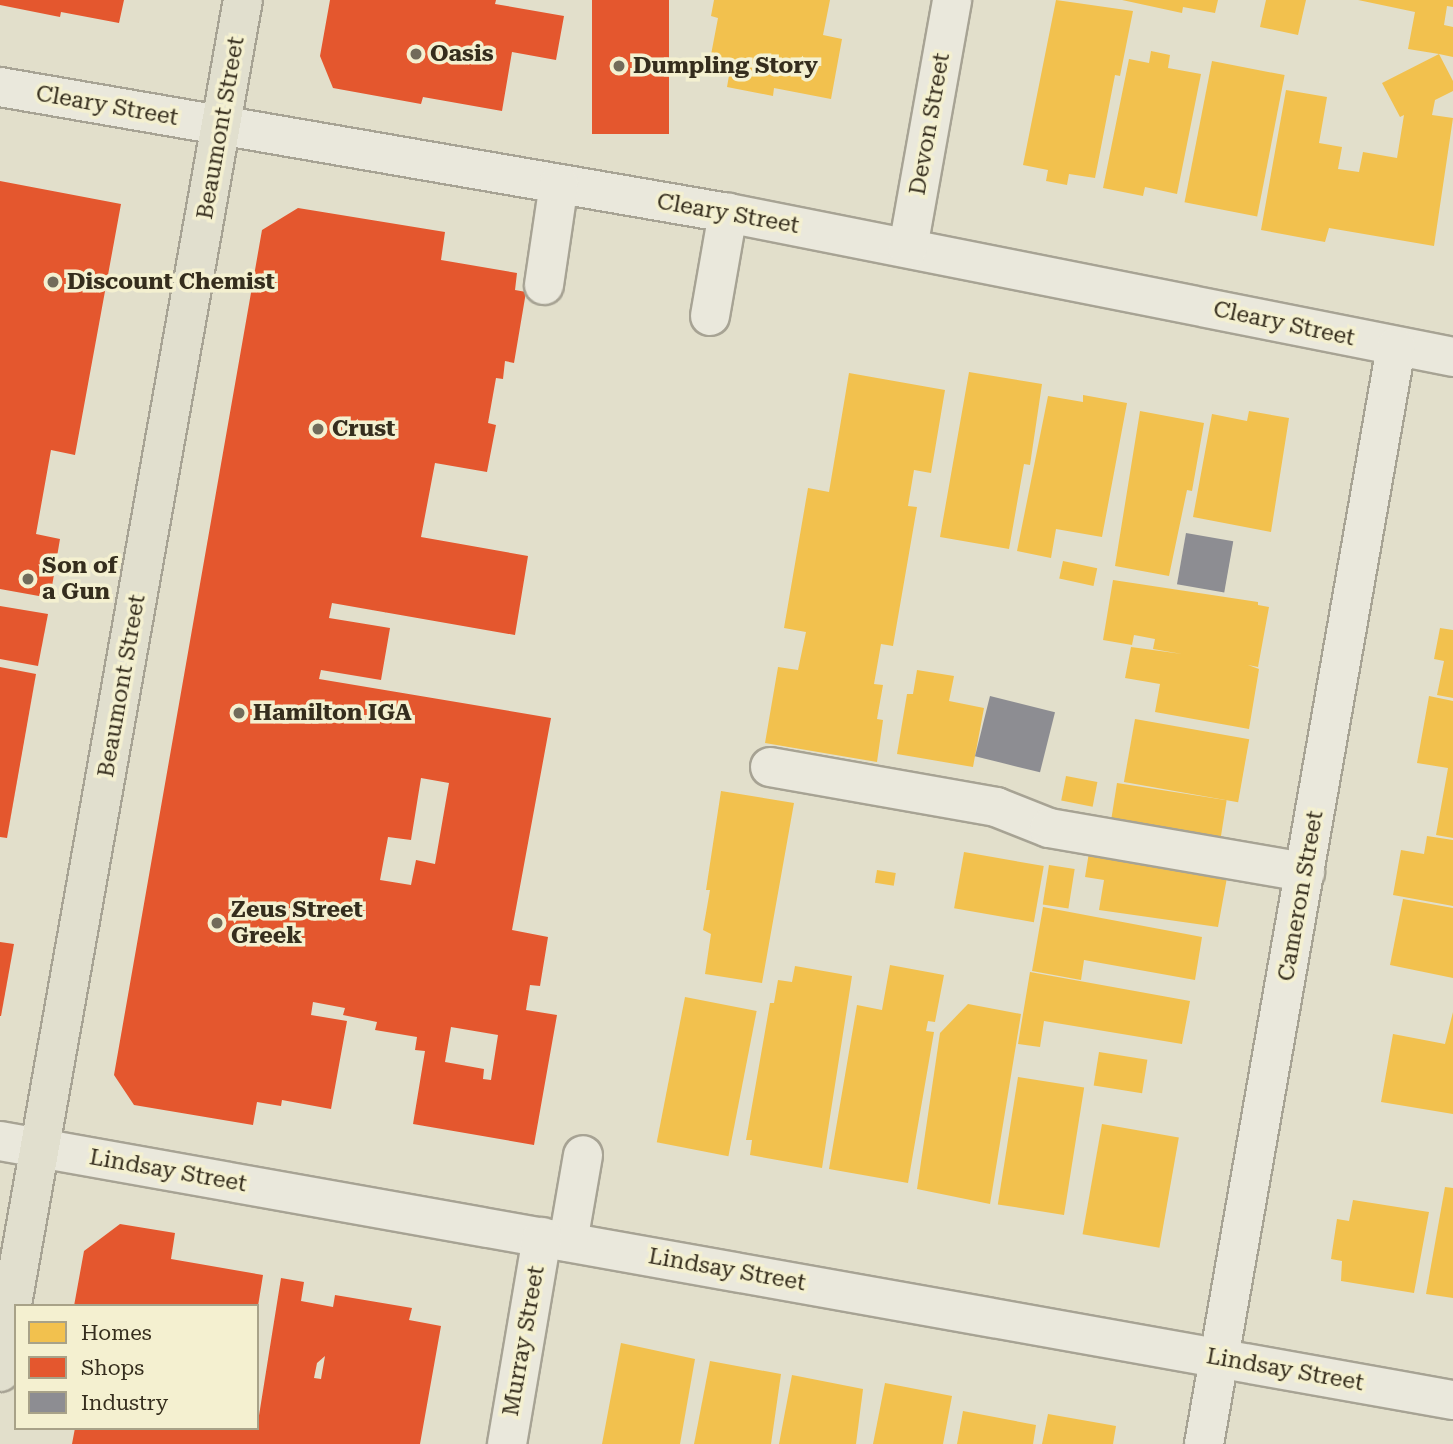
<!DOCTYPE html>
<html>
<head>
<meta charset="utf-8">
<style>
	body { margin:0 }
	#map { position:relative; width:1453px; height:1444px; overflow:hidden; background:#e2dfcb; font-family:"Roboto Serif",serif }
	div>[style] { position:absolute }
	[style*='--x'] { left:calc(var(--x)*1px); top:calc(var(--y)*1px); width:calc(var(--w)*1px); rotate:calc(var(--a)*1deg) }
	.homes>* { inset:0; background:#f2c14e; transform-origin:0 0 }
	.shops>* { inset:0; background:#e4572e; transform-origin:0 0 }
	.industry>* { inset:0; background:#8d8d92; transform-origin:0 0 }
	.roads { filter:drop-shadow(2px 0 #a7a394) drop-shadow(-2px 0 #a7a394) drop-shadow(0 2px #a7a394) drop-shadow(0 -2px #a7a394) }
	.minor>* { height:38px; margin:-19px; padding:0 19px; transform-origin:19px; border-radius:19px; background:#eae8dc }
	.major>* { height:38px; margin:-19px; padding:0 19px; transform-origin:19px; border-radius:19px; background:#e1dfce }
	.dots>* { width:19px; height:19px; translate:-50% -50%; box-sizing:border-box; border:4px solid #f4f0d0; border-radius:50% }
	span { translate:-50% -50%; white-space:nowrap; text-align:center; line-height:1.15; -webkit-text-stroke:7px #f4f0d0; paint-order:stroke }
	.poi-label { font-size:23px; color:#352d1d; font-weight:700 }
	.left { translate:0 -50%; text-align:left }
	.street-label { font-size:23px; color:#352d1d }
	.legend { position:absolute; left:14px; top:1304px; width:245px; height:126px; box-sizing:border-box; background:#f4f0d0; border:2px solid #a8a288; margin:0; padding:9px 12px; list-style:none; font-size:21px; color:#352d1d }
	.legend li { display:flex; align-items:center; gap:14px; height:35px }
	.legend b { width:35px; border:2px solid #a8a288 }
</style>
</head>
<body>
<div id="map">
	<div class="homes">
		<i style="clip-path:polygon(714px 0,830px 0,823px 35px,842px 39px,831px 99px,774px 88px,773px 96px,727px 87px,731px 64px,710px 60px,718px 18px,711px 16px)"></i>
		<i style="clip-path:polygon(1056px 0,1133px 11px,1120px 76px,1115px 75px,1095px 178px,1069px 174px,1067px 185px,1046px 181px,1048px 170px,1023px 165px)"></i>
		<i style="clip-path:polygon(1122px 0,1218px 0,1215px 13px,1183px 7px,1182px 13px)"></i>
		<i style="clip-path:polygon(1266px 0,1306px 0,1298px 35px,1260px 27px)"></i>
		<i style="clip-path:polygon(1358px 0,1453px 0,1453px 7px,1447px 6px,1444px 25px,1453px 27px,1453px 57px,1439px 54px,1453px 81px,1453px 91px,1435px 100px,1432px 115px,1453px 118px,1434px 246px,1329px 228px,1325px 242px,1261px 230px,1286px 90px,1327px 97px,1319px 143px,1342px 147px,1338px 169px,1359px 172px,1363px 152px,1397px 158px,1404px 115px,1400px 117px,1382px 83px,1439px 54px,1408px 49px,1415px 12px)"></i>
		<i style="clip-path:polygon(1151px 51px,1170px 55px,1168px 68px,1201px 74px,1177px 194px,1145px 187px,1143px 196px,1103px 188px,1129px 59px,1149px 63px)"></i>
		<i style="left:1212px;top:61px;width:74px;height:144px;rotate:11deg"></i>
		<i style="clip-path:polygon(969px 372px,1042px 384px,1030px 465px,1024px 464px,1009px 549px,940px 537px)"></i>
		<i style="clip-path:polygon(849px 373px,945px 390px,931px 473px,914px 470px,908px 506px,917px 507px,893px 646px,881px 644px,874px 684px,883px 685px,877px 719px,883px 720px,877px 762px,765px 743px,778px 667px,798px 670px,806px 632px,784px 628px,808px 488px,829px 492px)"></i>
		<i style="clip-path:polygon(1083px 395px,1127px 403px,1102px 537px,1056px 529px,1051px 558px,1017px 551px,1048px 396px,1083px 402px)"></i>
		<i style="clip-path:polygon(1140px 411px,1204px 423px,1192px 491px,1187px 490px,1169px 576px,1115px 566px)"></i>
		<i style="clip-path:polygon(1249px 411px,1289px 418px,1271px 532px,1193px 517px,1212px 414px,1247px 421px)"></i>
		<i style="left:1063px;top:561px;width:35px;height:18px;rotate:12deg"></i>
		<i style="clip-path:polygon(1113px 580px,1258px 602px,1258px 605px,1269px 607px,1258px 667px,1248px 665px,1259px 669px,1249px 729px,1155px 712px,1160px 684px,1125px 678px,1131px 647px,1182px 654px,1153px 649px,1155px 639px,1134px 635px,1132px 645px,1103px 640px)"></i>
		<i style="clip-path:polygon(1440px 628px,1453px 630px,1453px 698px,1437px 695px,1444px 661px,1434px 659px)"></i>
		<i style="clip-path:polygon(917px 670px,954px 676px,949px 701px,984px 708px,973px 767px,897px 754px,907px 694px,913px 694px)"></i>
		<i style="clip-path:polygon(1429px 696px,1453px 701px,1453px 838px,1436px 835px,1448px 768px,1417px 763px)"></i>
		<i style="left:1135px;top:719px;width:116px;height:64px;rotate:10deg"></i>
		<i style="left:1066px;top:776px;width:32px;height:25px;rotate:11deg"></i>
		<i style="left:1117px;top:783px;width:111px;height:45px;rotate:9deg"></i>
		<i style="clip-path:polygon(721px 791px,794px 803px,762px 983px,705px 974px,711px 934px,703px 930px,710px 890px,706px 890px)"></i>
		<i style="clip-path:polygon(1427px 836px,1453px 840px,1453px 906px,1393px 895px,1401px 850px,1424px 854px)"></i>
		<i style="clip-path:polygon(1090px 846px,1228px 872px,1218px 927px,1099px 910px,1104px 880px,1085px 877px)"></i>
		<i style="left:964px;top:852px;width:81px;height:57px;rotate:10deg"></i>
		<i style="left:1049px;top:865px;width:26px;height:40px;rotate:9deg"></i>
		<i style="left:877px;top:870px;width:19px;height:13px;rotate:9deg"></i>
		<i style="clip-path:polygon(1403px 899px,1453px 908px,1453px 978px,1390px 965px)"></i>
		<i style="clip-path:polygon(1043px 907px,1202px 937px,1195px 980px,1084px 960px,1081px 980px,1032px 971px)"></i>
		<i style="clip-path:polygon(890px 965px,944px 975px,935px 1022px,928px 1021px,926px 1031px,934px 1032px,908px 1183px,829px 1169px,857px 1005px,882px 1010px)"></i>
		<i style="clip-path:polygon(795px 966px,852px 976px,822px 1168px,750px 1155px,752px 1140px,746px 1140px,770px 1003px,774px 1003px,778px 980px,792px 982px)"></i>
		<i style="clip-path:polygon(1030px 972px,1190px 1001px,1182px 1044px,1044px 1021px,1040px 1047px,1018px 1044px)"></i>
		<i style="left:685px;top:997px;width:73px;height:148px;rotate:11deg"></i>
		<i style="clip-path:polygon(968px 1004px,1021px 1014px,990px 1204px,917px 1189px,940px 1033px)"></i>
		<i style="clip-path:polygon(1453px 1012px,1453px 1114px,1381px 1102px,1393px 1034px,1445px 1044px)"></i>
		<i style="left:1099px;top:1052px;width:49px;height:34px;rotate:9deg"></i>
		<i style="left:1018px;top:1077px;width:67px;height:129px;rotate:9deg"></i>
		<i style="left:1102px;top:1124px;width:78px;height:112px;rotate:10deg"></i>
		<i style="clip-path:polygon(1445px 1187px,1453px 1188px,1453px 1298px,1426px 1294px)"></i>
		<i style="clip-path:polygon(1353px 1200px,1429px 1212px,1414px 1293px,1341px 1281px,1342px 1261px,1331px 1259px,1337px 1219px,1349px 1221px)"></i>
		<i style="clip-path:polygon(621px 1343px,695px 1359px,680px 1444px,602px 1444px)"></i>
		<i style="clip-path:polygon(710px 1361px,781px 1374px,771px 1444px,694px 1444px)"></i>
		<i style="clip-path:polygon(792px 1375px,863px 1389px,856px 1444px,779px 1444px)"></i>
		<i style="clip-path:polygon(885px 1383px,952px 1396px,943px 1444px,873px 1444px)"></i>
		<i style="clip-path:polygon(963px 1411px,1036px 1425px,1033px 1444px,957px 1444px)"></i>
		<i style="clip-path:polygon(1048px 1414px,1116px 1426px,1113px 1444px,1042px 1444px)"></i>
	</div>
	<div class="shops">
		<i style="clip-path:polygon(0 0,124px 0,119px 23px,61px 12px,60px 17px,0 5px)"></i>
		<i style="clip-path:polygon(330px 0,496px 0,495px 4px,564px 16px,556px 60px,512px 52px,502px 111px,423px 97px,421px 104px,333px 88px,320px 56px)"></i>
		<i style="left:592px;top:0;width:77px;height:134px"></i>
		<i style="clip-path:polygon(0 181px,121px 204px,75px 455px,51px 450px,36px 534px,60px 539px,50px 598px,0 589px)"></i>
		<i style="clip-path:polygon(evenodd,298px 208px,445px 232px,441px 260px,517px 273px,515px 290px,526px 292px,514px 363px,505px 361px,503px 379px,496px 378px,488px 423px,496px 425px,487px 472px,435px 463px,421px 537px,528px 556px,515px 635px,332px 603px,329px 618px,390px 628px,381px 680px,321px 670px,319px 679px,551px 718px,512px 930px,548px 937px,540px 986px,530px 985px,526px 1010px,557px 1015px,534px 1145px,413px 1124px,425px 1051px,415px 1050px,417px 1037px,375px 1030px,377px 1022px,343px 1015px,345px 1008px,313px 1002px,311px 1015px,347px 1021px,331px 1109px,282px 1100px,281px 1106px,257px 1102px,253px 1125px,134px 1105px,114px 1075px,262px 230px,298px 208px,421px 778px,449px 783px,435px 864px,416px 860px,411px 885px,380px 880px,388px 837px,411px 840px,421px 778px,298px 208px,451px 1027px,498px 1035px,491px 1080px,483px 1079px,484px 1069px,445px 1062px,451px 1027px)"></i>
		<i style="clip-path:polygon(0 606px,48px 614px,38px 666px,0 659px)"></i>
		<i style="clip-path:polygon(0 667px,36px 674px,7px 838px,0 837px)"></i>
		<i style="clip-path:polygon(0 942px,14px 944px,1px 1016px,0 1016px)"></i>
		<i style="clip-path:polygon(120px 1224px,175px 1233px,171px 1259px,263px 1275px,258px 1306px,74px 1306px,84px 1251px)"></i>
		<i style="clip-path:polygon(evenodd,281px 1278px,304px 1282px,301px 1301px,333px 1307px,335px 1295px,412px 1308px,409px 1320px,441px 1326px,420px 1444px,72px 1444px,75px 1428px,257px 1428px,281px 1278px,325px 1356px,321px 1379px,314px 1378px,317px 1363px,325px 1356px)"></i>
	</div>
	<div class="industry">
		<i style="left:1186px;top:533px;width:48px;height:52px;rotate:10deg"></i>
		<i style="left:990px;top:696px;width:67px;height:62px;rotate:14deg"></i>
	</div>
	<div class="roads">
		<div class="minor">
			<i style="--x:0;--y:87;--w:739;--a:9.82"></i>
			<i style="--x:728;--y:213;--w:739;--a:11.23"></i>
			<i style="--x:908;--y:248;--w:252;--a:-79.9"></i>
			<i style="--x:544;--y:285;--w:102;--a:-81.6"></i>
			<i style="--x:710;--y:316;--w:105;--a:-80.1"></i>
			<i style="--x:770;--y:767;--w:230;--a:10"></i>
			<i style="--x:996;--y:807;--w:57;--a:21.6"></i>
			<i style="--x:1049;--y:828;--w:260;--a:9.8"></i>
			<i style="--x:0;--y:1141;--w:1476;--a:10.11"></i>
			<i style="--x:568;--y:1242;--w:88;--a:-80.2"></i>
			<i style="--x:507;--y:1444;--w:210;--a:-80.4"></i>
			<i style="--x:1204;--y:1444;--w:1114;--a:-80.07"></i>
		</div>
		<div class="major">
			<i style="--x:0;--y:1372;--w:1393;--a:-79.96"></i>
		</div>
	</div>
	<div class="dots">
		<i style="left:416px;top:54px;background:#726b5a"></i>
		<i style="left:619px;top:66px;background:#726b5a"></i>
		<i style="left:53px;top:282px;background:#726b5a"></i>
		<i style="left:318px;top:429px;background:#726b5a"></i>
		<i style="left:28px;top:579px;background:#726b5a"></i>
		<i style="left:239px;top:713px;background:#726b5a"></i>
		<i style="left:217px;top:923px;background:#726b5a"></i>
	</div>
	<div class="poi-label">
		<span class="left" style="left:430px;top:54px">Oasis</span>
		<span class="left" style="left:633px;top:66px">Dumpling Story</span>
		<span class="left" style="left:67px;top:282px">Discount Chemist</span>
		<span class="left" style="left:332px;top:429px">Crust</span>
		<span class="left" style="left:42px;top:579px">Son of<br>a Gun</span>
		<span class="left" style="left:253px;top:713px">Hamilton IGA</span>
		<span class="left" style="left:231px;top:923px">Zeus Street<br>Greek</span>
	</div>
	<div class="street-label">
		<span style="left:107px;top:106px;rotate:10deg">Cleary Street</span>
		<span style="left:930px;top:124px;rotate:-80deg">Devon Street</span>
		<span style="left:221px;top:128px;rotate:-80deg">Beaumont Street</span>
		<span style="left:728px;top:214px;rotate:10deg">Cleary Street</span>
		<span style="left:1284px;top:324px;rotate:12deg">Cleary Street</span>
		<span style="left:122px;top:686px;rotate:-80deg">Beaumont Street</span>
		<span style="left:1301px;top:896px;rotate:-80deg">Cameron Street</span>
		<span style="left:168px;top:1171px;rotate:10deg">Lindsay Street</span>
		<span style="left:727px;top:1270px;rotate:10deg">Lindsay Street</span>
		<span style="left:524px;top:1341px;rotate:-80deg">Murray Street</span>
		<span style="left:1285px;top:1370px;rotate:10deg">Lindsay Street</span>
	</div>
	<ul class="legend">
	<li><b style="height:19px;background:#f2c14e"></b>Homes</li>
	<li><b style="height:19px;background:#e4572e"></b>Shops</li>
	<li><b style="height:19px;background:#8d8d92"></b>Industry</li>
	</ul>
</div>
</body>
</html>
